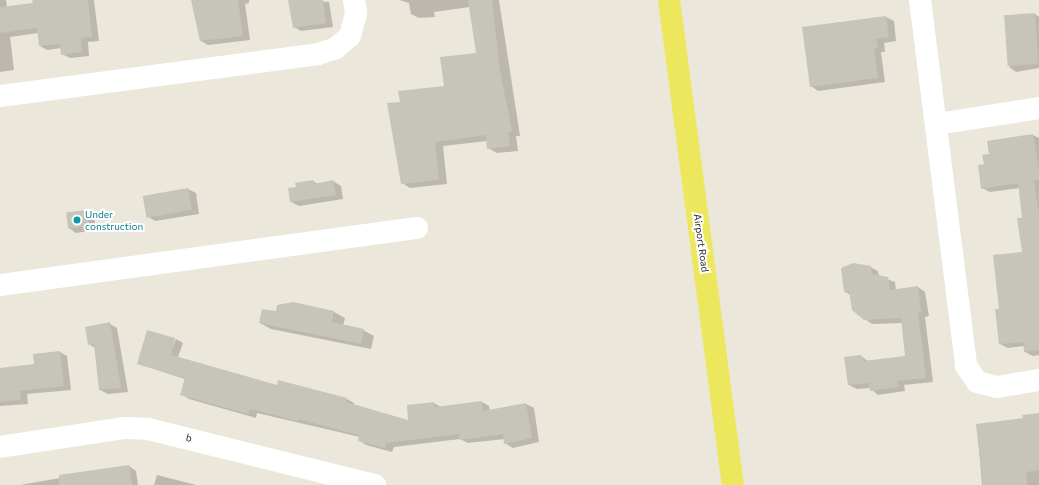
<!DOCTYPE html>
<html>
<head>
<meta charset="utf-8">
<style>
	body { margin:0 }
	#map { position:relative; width:1039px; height:485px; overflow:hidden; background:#ebe7db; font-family:Commissioner,sans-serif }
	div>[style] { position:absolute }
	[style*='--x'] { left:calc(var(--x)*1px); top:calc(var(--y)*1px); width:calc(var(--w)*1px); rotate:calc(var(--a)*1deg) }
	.shadow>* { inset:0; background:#0003 }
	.building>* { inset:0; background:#c6c4bb; transform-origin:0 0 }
	.street>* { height:22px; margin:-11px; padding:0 11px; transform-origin:11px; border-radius:11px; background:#fff }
	.primary>* { height:22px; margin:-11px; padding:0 11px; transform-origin:11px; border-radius:11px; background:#ede75e }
	.dots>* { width:11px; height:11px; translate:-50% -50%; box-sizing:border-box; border:2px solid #fff; border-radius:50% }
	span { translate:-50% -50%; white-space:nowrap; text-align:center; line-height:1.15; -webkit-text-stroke:4px #fff; paint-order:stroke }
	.culture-label { font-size:10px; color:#0d838f }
	.left { translate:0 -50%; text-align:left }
	.street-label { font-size:10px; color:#292929 }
</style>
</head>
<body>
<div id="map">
	<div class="shadow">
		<i style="clip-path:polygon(0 0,6px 0,7px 8px,34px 4px,33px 0,94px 0,99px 41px,88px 42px,89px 56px,70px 58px,62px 54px,62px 48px,47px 50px,40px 46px,38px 33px,10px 37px,14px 70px,0 72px)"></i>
		<i style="clip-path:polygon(192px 0,249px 0,249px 3px,245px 4px,250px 40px,208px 45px,201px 41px)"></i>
		<i style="clip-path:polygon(305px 0,329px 2px,333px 27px,301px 31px,294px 27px)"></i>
		<i style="clip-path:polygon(399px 0,499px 0,520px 136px,516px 136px,518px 151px,497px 153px,488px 148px,487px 141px,443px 146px,447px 184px,410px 188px,402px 183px,401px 102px,445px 86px,477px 54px,470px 7px,434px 12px,435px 17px,419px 18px,411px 14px,409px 3px)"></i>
		<i style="clip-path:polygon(1035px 14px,1039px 17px,1039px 68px,1016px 72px,1009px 67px)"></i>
		<i style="clip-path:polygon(886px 17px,894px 21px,896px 41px,884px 43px,885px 52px,881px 52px,885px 82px,818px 91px,811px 86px)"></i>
		<i style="clip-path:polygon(1033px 135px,1039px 138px,1039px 355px,1033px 356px,1025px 352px,1024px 346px,1008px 348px,1000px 344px,1001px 310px,1023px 253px,1023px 219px,1019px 188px,990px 192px,982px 188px,985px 165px,990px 155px,988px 142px)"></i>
		<i style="clip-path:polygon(313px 181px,318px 184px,333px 181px,341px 186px,343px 199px,299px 206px,291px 202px,297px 188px)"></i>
		<i style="clip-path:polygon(188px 189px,196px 193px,199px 214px,155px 221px,147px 216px)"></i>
		<i style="clip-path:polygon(87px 211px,94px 216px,96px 230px,76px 233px,69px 228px)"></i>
		<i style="clip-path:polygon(870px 267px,878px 271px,879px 276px,895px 282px,896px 290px,918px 287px,925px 292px,929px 316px,925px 317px,933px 382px,904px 385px,905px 391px,878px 395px,870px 388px,857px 389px,849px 385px,861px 356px,869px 362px,906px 357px,902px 323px,872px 324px,865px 319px,851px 295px,845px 292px)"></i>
		<i style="clip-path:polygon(334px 312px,345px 318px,343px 326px,363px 330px,374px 336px,371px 349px,271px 329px,260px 323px,277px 313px)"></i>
		<i style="clip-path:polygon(110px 324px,117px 328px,128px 392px,108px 394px,100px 390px,95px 348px,89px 344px)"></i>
		<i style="clip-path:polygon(148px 331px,175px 339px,168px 359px,176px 339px,183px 343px,178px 357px,278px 386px,279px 381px,347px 399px,354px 403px,354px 406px,410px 421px,434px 403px,441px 407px,482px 402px,489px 406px,490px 411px,526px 404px,534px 408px,539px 442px,513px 448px,505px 443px,505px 439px,468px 443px,460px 439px,394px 447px,392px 452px,366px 445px,359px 440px,360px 437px,257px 413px,256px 418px,189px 399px,181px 394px,185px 379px,138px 364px)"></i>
		<i style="clip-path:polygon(60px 352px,67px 356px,71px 390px,27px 394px,28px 404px,0 406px,0 369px,35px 365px)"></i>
		<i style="clip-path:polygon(1039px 414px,1039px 485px,982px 485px,977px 425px,1024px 419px)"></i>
		<i style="clip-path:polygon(129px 466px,136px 471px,138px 485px,20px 485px)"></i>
		<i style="clip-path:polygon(157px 475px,196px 485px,154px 485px)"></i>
	</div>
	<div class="building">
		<i style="clip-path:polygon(32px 0,88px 0,92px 37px,81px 38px,82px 52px,61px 55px,60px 44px,39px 46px,37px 28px,0 33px,0 7px,33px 3px)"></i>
		<i style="clip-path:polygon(191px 0,238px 0,243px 36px,200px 41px)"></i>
		<i style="clip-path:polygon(288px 0,323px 0,326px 23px,293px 28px)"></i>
		<i style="clip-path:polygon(468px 0,492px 0,500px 71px,512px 131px,508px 132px,510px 146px,487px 149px,486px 135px,435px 142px,439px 180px,401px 184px,387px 103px,400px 102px,398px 91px,444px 86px,440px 57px,476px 53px)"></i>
		<i style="left:1035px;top:13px;width:51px;height:31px;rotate:86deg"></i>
		<i style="clip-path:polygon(886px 16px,889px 37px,876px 39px,878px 48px,874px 48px,878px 78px,810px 87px,802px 27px)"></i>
		<i style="clip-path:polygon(1033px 134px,1039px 171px,1039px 180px,1034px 181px,1039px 215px,1039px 350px,1024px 352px,1023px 342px,999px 344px,995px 309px,999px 309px,993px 255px,1022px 252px,1017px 218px,1022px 218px,1018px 183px,981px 189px,978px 165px,984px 164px,982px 155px,989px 154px,987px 141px)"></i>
		<i style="clip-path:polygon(313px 180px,314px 184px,333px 180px,336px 195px,290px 202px,288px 188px,296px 187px,295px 183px)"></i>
		<i style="left:188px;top:188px;width:22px;height:46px;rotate:80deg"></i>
		<i style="left:87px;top:210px;width:16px;height:21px;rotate:83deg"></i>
		<i style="clip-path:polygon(853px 263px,871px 266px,872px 274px,888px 277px,890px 290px,918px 286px,921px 312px,918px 313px,926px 378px,897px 381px,898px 387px,870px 391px,869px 383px,848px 385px,844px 357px,861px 355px,864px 361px,905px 356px,901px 318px,864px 320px,852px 310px,849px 291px,844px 292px,841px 268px)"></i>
		<i style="clip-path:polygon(293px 302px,334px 311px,332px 322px,364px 329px,361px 344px,259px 323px,262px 309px,276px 311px,277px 305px)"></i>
		<i style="clip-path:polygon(110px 322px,121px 388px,99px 390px,94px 344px,88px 345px,85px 327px)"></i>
		<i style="clip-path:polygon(147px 330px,175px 338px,171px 355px,277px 385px,278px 380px,347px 398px,346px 402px,408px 420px,407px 405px,434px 402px,435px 407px,482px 401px,483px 411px,526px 403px,532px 438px,504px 444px,503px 434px,460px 440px,459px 434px,386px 443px,385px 448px,358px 441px,359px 435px,298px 419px,297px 421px,250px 409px,248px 414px,180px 395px,185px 378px,137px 364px)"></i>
		<i style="clip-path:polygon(60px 351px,64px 386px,20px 391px,21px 400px,0 402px,0 368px,34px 364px,33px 354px)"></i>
		<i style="clip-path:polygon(1039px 413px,1039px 470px,1026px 472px,1027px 485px,983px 485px,976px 424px,1023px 418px,1022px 415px)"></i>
		<i style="clip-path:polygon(129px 465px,132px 485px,59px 485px,59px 475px)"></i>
	</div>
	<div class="street">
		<i style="--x:920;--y:0;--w:369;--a:82.8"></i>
		<i style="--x:966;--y:366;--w:19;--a:55"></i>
		<i style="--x:977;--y:382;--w:21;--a:14"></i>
		<i style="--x:997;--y:387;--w:43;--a:-9.5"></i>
		<i style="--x:0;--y:96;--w:321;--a:-7.5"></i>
		<i style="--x:318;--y:54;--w:19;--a:-18"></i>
		<i style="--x:336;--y:48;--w:18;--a:-41"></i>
		<i style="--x:350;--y:36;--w:24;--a:-75"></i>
		<i style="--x:356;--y:13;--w:13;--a:-99"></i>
		<i style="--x:937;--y:124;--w:103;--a:-8.9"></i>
		<i style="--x:0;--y:285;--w:421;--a:-7.8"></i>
		<i style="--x:0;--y:447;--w:125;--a:-8.7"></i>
		<i style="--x:124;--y:428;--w:24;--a:2"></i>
		<i style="--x:148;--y:429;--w:234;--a:13.9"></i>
	</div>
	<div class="primary">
		<i style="--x:669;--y:0;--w:489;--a:82.5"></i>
	</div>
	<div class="dots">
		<i style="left:77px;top:220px;background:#0f9aa8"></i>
	</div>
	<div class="culture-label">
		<span class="left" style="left:85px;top:220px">Under<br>construction</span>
	</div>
	<div class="street-label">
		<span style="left:701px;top:243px;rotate:82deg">Airport Road</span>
		<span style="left:189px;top:438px;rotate:14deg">b</span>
	</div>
</div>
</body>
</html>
